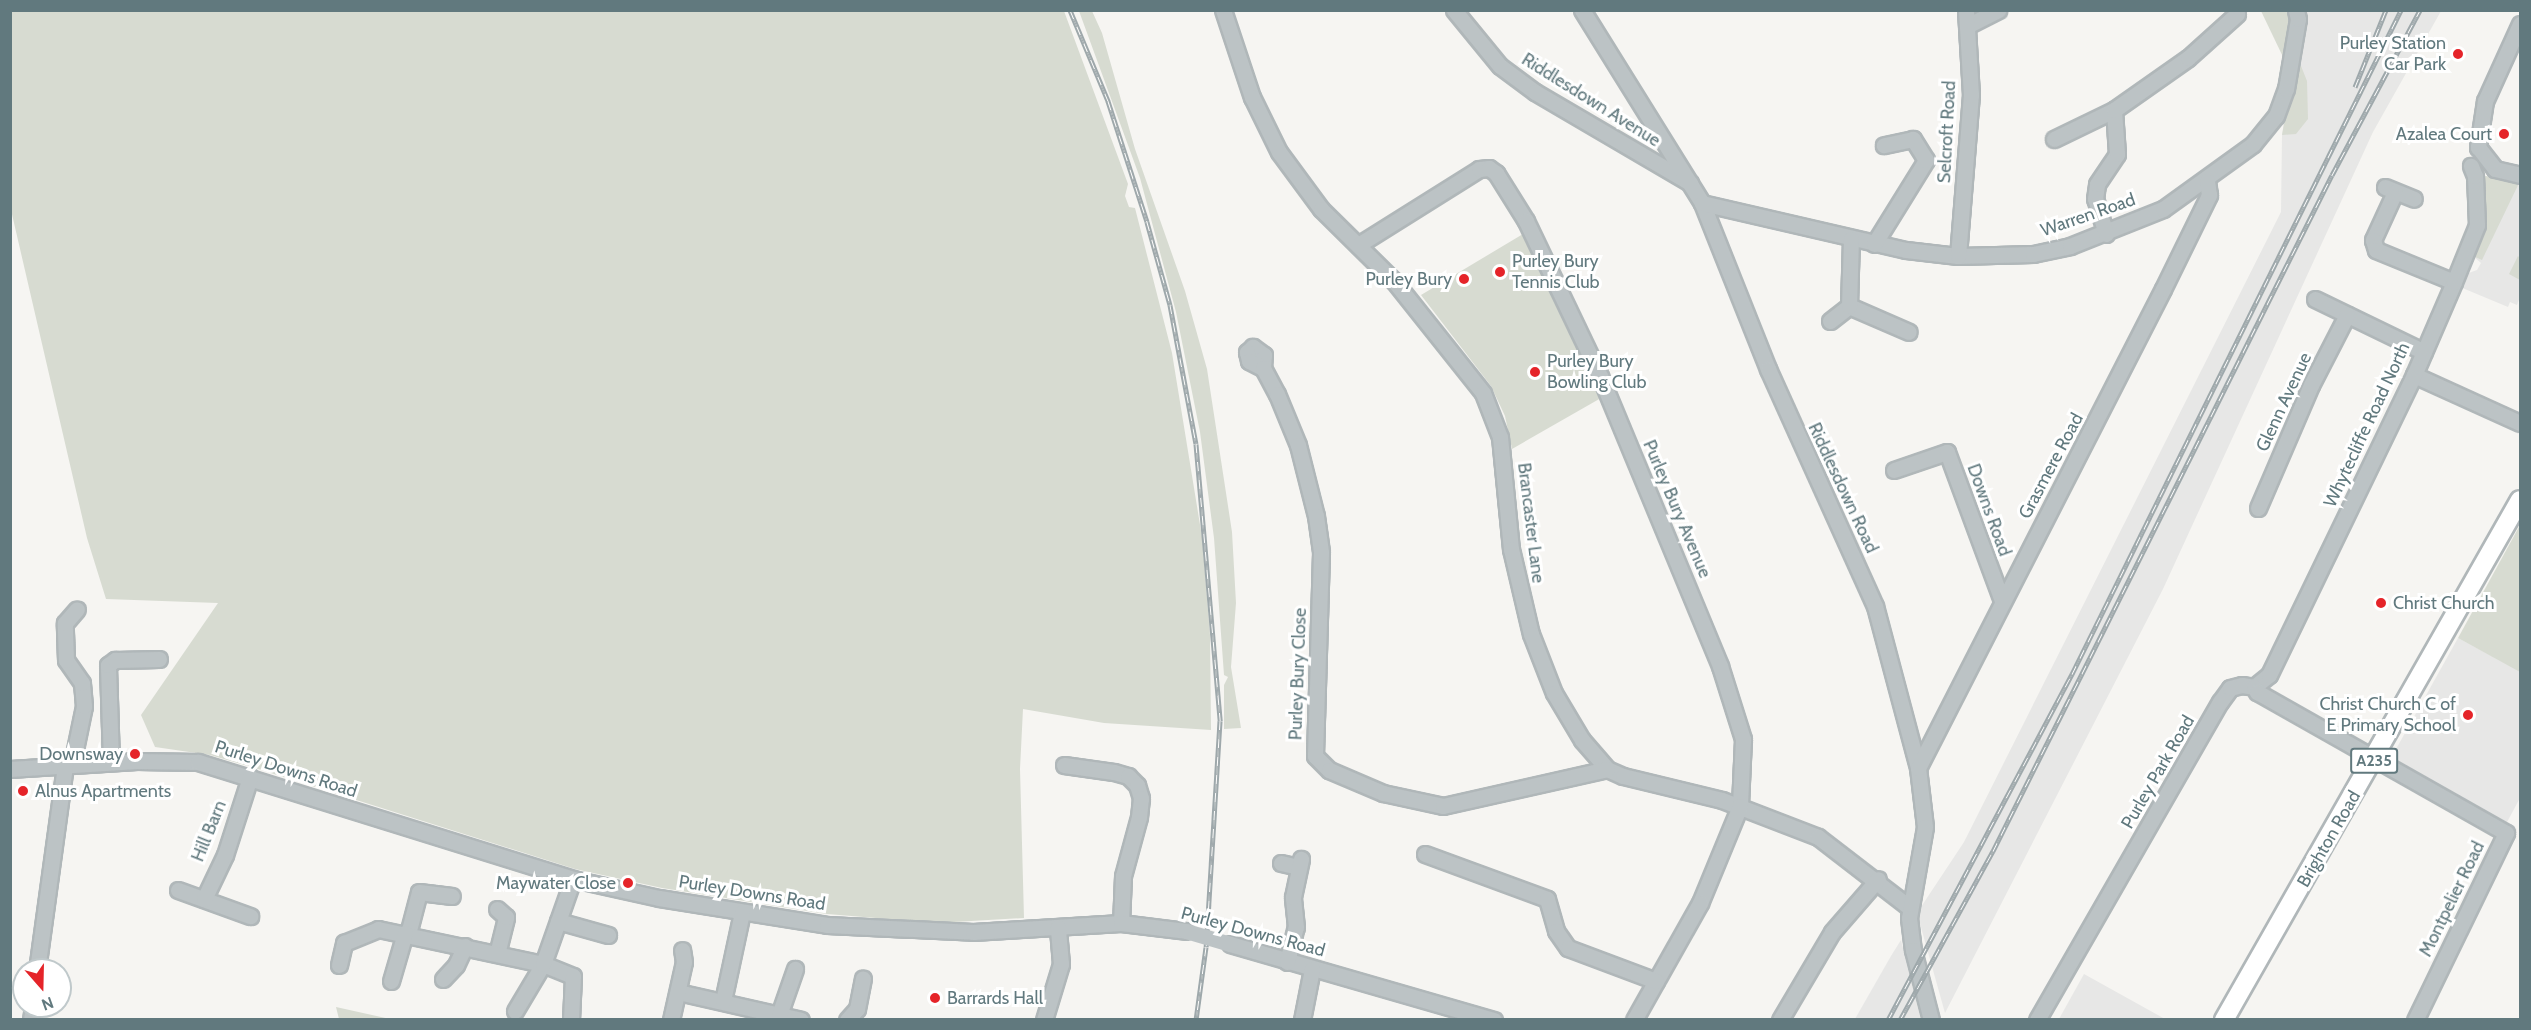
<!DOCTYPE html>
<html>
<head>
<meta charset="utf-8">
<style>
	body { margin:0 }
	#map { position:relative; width:2531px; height:1030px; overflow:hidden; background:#f6f5f2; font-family:Cabin,sans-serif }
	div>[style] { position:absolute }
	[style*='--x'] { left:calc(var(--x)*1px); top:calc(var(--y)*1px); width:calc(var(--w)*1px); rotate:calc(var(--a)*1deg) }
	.built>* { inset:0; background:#e7e7e6 }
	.green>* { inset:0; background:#d7dbd1 }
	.roads { filter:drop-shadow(2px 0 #b0b7b9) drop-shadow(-2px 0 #b0b7b9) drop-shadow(0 2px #b0b7b9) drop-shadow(0 -2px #b0b7b9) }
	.minor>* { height:15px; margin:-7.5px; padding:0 7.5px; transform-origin:7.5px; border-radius:7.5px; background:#bcc3c5 }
	.major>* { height:18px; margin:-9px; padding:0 9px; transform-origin:9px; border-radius:9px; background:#fff }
	.rail>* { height:5px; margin-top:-2.5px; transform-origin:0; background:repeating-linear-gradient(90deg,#fff 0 9px,#9ea8ab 0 18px); box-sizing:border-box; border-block:2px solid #9ea8ab }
	.minor-bridge>* { height:15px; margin:-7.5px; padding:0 7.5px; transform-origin:7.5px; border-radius:7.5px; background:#bcc3c5 }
	.dots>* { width:16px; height:16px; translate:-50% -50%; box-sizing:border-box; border:3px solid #fff; border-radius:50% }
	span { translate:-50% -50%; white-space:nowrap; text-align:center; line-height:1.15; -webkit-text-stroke:6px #fff; paint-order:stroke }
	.shield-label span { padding:2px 4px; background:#fff; border:2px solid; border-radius:4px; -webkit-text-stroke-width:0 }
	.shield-label { font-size:16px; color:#61797e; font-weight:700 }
	.poi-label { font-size:18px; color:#61797e }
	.right { translate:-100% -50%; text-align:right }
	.left { translate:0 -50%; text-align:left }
	.street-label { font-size:18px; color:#61797e }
	.frame { position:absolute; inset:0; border:12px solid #61797e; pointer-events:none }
	.north { position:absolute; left:12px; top:958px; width:60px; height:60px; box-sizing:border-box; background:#fff; border:2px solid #c0c9cb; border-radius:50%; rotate:160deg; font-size:16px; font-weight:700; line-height:24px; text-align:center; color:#61797e }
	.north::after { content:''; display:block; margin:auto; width:21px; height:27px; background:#e52429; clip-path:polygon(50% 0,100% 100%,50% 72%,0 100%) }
</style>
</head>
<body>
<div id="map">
	<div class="built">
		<i style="clip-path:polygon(2300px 11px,2441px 11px,2373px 132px,2163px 589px,1945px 1013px,1917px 913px,1964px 842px,2281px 212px,2282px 135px)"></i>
		<i style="clip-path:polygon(2485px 176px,2520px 181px,2520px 297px,2517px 305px,2510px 302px,2508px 307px,2460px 287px,2466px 274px,2477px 270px,2481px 263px,2473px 256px,2485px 212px)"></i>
		<i style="clip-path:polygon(2458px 638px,2520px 671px,2520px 798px,2506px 824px,2391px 758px)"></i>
		<i style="clip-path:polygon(1901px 940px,1921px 1019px,1855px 1019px,1891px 956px)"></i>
		<i style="clip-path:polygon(2084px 974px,2165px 1019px,2059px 1019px)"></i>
	</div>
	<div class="green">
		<i style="clip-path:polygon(10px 11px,1064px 11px,1128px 184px,1125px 196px,1129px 207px,1135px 208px,1172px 353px,1202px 537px,1210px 635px,1211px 730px,1104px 723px,1023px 709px,1020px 769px,1024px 918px,937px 923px,827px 914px,662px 888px,575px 869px,255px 768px,210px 755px,155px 747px,141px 715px,218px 603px,106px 599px,87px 538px,11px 210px)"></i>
		<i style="clip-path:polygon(1079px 11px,1092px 11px,1102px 33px,1135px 149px,1185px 291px,1207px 369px,1232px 532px,1236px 603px,1231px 667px,1241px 728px,1224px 729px,1224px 685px,1228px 677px,1224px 675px,1214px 538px,1200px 432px,1176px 312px,1140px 178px)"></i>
		<i style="clip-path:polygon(2261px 11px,2288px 11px,2291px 18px,2284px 59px)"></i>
		<i style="clip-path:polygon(2297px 56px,2307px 81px,2308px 119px,2296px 134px,2282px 135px)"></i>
		<i style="clip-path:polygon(2485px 176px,2520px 181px,2482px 260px,2473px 256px,2485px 212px)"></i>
		<i style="clip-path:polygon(1523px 234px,1601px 398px,1512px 449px,1505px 416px,1491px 386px,1421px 295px)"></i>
		<i style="clip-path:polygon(2518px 256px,2520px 258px,2520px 280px,2509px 274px)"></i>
		<i style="clip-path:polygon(2520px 525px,2520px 672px,2458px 638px)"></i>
		<i style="clip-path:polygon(336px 1007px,390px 1019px,339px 1019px)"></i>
	</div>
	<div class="roads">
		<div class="minor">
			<i style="--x:1223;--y:10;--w:92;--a:71.6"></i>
			<i style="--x:1252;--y:97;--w:61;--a:63.9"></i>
			<i style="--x:1279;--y:152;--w:71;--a:53.6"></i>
			<i style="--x:1321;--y:209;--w:103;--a:44.6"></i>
			<i style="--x:1394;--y:281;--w:143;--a:51.5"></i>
			<i style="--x:1483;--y:393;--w:47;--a:68.9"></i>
			<i style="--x:1500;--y:437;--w:113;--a:84.4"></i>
			<i style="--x:1511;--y:549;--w:87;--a:76.8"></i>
			<i style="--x:1531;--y:634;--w:63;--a:68.7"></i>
			<i style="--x:1554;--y:693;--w:55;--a:59.2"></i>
			<i style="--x:1582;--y:740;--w:38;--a:49"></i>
			<i style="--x:1607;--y:769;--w:17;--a:24"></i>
			<i style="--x:1623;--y:776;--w:102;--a:13.6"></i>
			<i style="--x:1722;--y:800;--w:103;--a:21.1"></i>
			<i style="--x:1818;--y:837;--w:115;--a:37.6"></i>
			<i style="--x:1454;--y:10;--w:72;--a:50.6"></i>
			<i style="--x:1500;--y:66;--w:44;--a:36.6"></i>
			<i style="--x:1535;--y:92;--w:180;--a:30.4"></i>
			<i style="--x:1582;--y:10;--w:227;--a:58.1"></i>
			<i style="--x:1702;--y:203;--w:179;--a:68.3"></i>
			<i style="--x:1768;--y:369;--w:260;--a:65.7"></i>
			<i style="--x:1875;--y:606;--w:168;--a:75.1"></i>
			<i style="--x:1918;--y:768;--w:59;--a:83.2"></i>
			<i style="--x:1925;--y:827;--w:92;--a:100"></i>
			<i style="--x:1909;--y:918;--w:32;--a:83"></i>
			<i style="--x:1913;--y:950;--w:72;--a:75.6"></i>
			<i style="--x:2520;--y:24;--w:85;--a:114.4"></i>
			<i style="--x:2485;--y:101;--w:47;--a:98.7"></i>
			<i style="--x:2478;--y:147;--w:28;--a:52"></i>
			<i style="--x:2495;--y:169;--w:26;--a:13"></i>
			<i style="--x:1969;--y:25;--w:33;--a:-27"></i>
			<i style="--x:2054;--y:139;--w:67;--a:-25.8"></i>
			<i style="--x:2385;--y:187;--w:31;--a:22"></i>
			<i style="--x:2395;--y:192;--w:53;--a:114.6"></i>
			<i style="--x:2373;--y:240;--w:10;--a:73"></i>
			<i style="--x:2376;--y:250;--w:84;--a:22.3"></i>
			<i style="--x:1702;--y:203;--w:209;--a:13"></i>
			<i style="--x:1906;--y:250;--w:52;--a:6.6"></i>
			<i style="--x:1958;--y:256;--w:75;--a:-1.5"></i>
			<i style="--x:2033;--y:254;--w:38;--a:-12"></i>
			<i style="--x:2070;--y:246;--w:100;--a:-21.7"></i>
			<i style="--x:2163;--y:209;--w:111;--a:-35.8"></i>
			<i style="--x:2253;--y:144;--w:36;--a:-51"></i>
			<i style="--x:2276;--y:116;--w:29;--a:-70"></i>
			<i style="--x:2286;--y:89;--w:71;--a:-80.3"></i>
			<i style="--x:2298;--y:19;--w:9;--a:-103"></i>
			<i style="--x:2106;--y:234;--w:37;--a:-107"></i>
			<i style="--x:2095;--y:199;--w:15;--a:-82"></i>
			<i style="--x:2097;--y:184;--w:36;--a:-56"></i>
			<i style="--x:2117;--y:154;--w:44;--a:-93.9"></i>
			<i style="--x:2114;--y:110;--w:90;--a:-35.1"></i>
			<i style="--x:2188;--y:58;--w:66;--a:-41.9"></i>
			<i style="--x:1874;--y:244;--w:99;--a:-58.2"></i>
			<i style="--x:1926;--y:160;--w:25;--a:-122"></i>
			<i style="--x:1913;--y:139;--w:30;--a:168"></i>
			<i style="--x:1358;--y:245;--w:143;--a:-32.1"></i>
			<i style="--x:1479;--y:169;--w:10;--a:-6"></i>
			<i style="--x:1489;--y:168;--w:9;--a:36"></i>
			<i style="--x:1496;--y:173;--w:57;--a:58"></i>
			<i style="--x:1526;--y:221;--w:172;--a:64.5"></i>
			<i style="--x:1600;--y:376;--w:314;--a:67.5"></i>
			<i style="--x:1720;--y:666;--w:77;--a:72.5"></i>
			<i style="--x:1743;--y:739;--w:67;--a:92.6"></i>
			<i style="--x:1740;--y:806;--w:105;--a:112.4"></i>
			<i style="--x:1700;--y:903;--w:134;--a:119.4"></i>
			<i style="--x:1958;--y:256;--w:162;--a:-85.4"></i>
			<i style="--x:1971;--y:95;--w:85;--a:-93.4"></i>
			<i style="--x:2315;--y:299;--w:121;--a:25.9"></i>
			<i style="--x:1849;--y:306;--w:65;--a:23.4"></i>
			<i style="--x:1830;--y:321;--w:24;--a:-38"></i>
			<i style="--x:1849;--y:306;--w:67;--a:-88.3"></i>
			<i style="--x:1263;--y:368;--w:13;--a:-86"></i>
			<i style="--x:1264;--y:355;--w:14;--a:-144"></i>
			<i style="--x:1253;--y:347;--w:8;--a:140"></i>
			<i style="--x:1247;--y:352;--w:9;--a:77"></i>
			<i style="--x:1249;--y:361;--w:16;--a:27"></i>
			<i style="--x:1263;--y:368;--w:30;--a:62"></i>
			<i style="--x:1277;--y:394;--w:55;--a:67.6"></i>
			<i style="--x:1298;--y:445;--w:73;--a:75.8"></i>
			<i style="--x:1316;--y:516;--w:37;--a:82"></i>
			<i style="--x:1321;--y:553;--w:203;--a:91.7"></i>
			<i style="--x:1315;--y:756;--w:20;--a:45"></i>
			<i style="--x:1329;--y:770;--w:59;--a:23.1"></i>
			<i style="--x:1383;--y:793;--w:61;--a:12.2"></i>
			<i style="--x:1443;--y:806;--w:168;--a:-12.7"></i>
			<i style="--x:2414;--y:375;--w:116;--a:24.4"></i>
			<i style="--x:1894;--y:470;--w:56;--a:-18.8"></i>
			<i style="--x:1947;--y:452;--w:159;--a:69.7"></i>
			<i style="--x:2258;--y:508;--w:134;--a:-66.7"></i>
			<i style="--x:2311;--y:385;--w:79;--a:-62.8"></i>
			<i style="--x:2254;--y:687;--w:19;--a:-39"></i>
			<i style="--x:2269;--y:675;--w:333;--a:-64.2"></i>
			<i style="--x:2414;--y:375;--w:101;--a:-66.7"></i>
			<i style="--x:2454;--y:282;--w:61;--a:-68"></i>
			<i style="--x:2477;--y:225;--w:49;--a:-92.3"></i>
			<i style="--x:2475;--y:176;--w:11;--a:-112"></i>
			<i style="--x:111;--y:762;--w:97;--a:-91.8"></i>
			<i style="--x:108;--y:665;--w:9;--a:-36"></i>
			<i style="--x:115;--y:660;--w:44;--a:-1.3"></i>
			<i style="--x:72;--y:764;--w:59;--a:-78.3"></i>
			<i style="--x:84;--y:706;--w:23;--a:-95"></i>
			<i style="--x:82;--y:683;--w:28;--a:-125"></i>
			<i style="--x:66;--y:660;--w:37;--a:-92"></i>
			<i style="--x:65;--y:623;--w:18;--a:-49"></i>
			<i style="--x:1064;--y:765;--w:50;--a:8"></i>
			<i style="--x:1114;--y:772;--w:15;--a:16"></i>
			<i style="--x:1128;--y:776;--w:13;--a:45"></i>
			<i style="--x:1137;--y:785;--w:14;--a:73"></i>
			<i style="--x:1141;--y:798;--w:19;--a:96"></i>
			<i style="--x:1139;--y:817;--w:61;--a:105.2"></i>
			<i style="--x:1123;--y:876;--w:47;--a:92.4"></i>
			<i style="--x:1918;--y:768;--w:538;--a:-62.91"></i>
			<i style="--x:2163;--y:289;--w:105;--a:-63.9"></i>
			<i style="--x:2209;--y:195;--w:14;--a:-98"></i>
			<i style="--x:10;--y:769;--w:127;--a:-3.6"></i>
			<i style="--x:137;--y:761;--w:61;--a:0.9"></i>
			<i style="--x:198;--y:762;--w:393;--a:17.3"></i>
			<i style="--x:573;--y:879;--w:88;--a:12.5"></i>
			<i style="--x:659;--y:898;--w:170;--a:9.1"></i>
			<i style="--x:827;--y:925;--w:146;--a:2.7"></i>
			<i style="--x:973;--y:932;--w:148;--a:-3.5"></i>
			<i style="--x:1121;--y:923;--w:65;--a:7"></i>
			<i style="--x:1425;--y:854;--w:130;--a:20.2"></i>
			<i style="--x:1547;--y:899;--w:33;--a:74"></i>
			<i style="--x:1556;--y:931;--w:21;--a:55"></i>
			<i style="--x:1568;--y:948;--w:94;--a:20.6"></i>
			<i style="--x:1281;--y:863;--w:18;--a:13"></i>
			<i style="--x:178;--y:890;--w:77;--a:19.9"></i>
			<i style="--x:204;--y:899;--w:49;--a:-64.5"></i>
			<i style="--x:225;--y:855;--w:82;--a:-72.2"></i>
			<i style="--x:558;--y:921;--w:52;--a:15.6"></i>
			<i style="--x:408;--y:934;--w:43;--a:-75.3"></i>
			<i style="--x:419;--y:892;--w:33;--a:7"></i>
			<i style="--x:1230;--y:944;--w:275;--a:16.1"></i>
			<i style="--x:497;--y:954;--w:38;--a:-76"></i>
			<i style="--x:506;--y:917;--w:12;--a:-138"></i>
			<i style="--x:1287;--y:962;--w:36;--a:-76"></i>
			<i style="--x:1296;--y:927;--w:30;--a:-96"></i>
			<i style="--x:1293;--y:897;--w:39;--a:-78"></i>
			<i style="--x:339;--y:965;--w:23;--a:-77"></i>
			<i style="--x:344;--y:943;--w:37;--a:-22"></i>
			<i style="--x:378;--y:929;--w:169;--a:12"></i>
			<i style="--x:543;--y:964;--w:32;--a:22"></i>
			<i style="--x:573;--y:976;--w:44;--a:92.6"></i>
			<i style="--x:37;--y:970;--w:207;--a:-82.2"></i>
			<i style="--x:443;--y:979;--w:19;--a:-47"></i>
			<i style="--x:456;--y:965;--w:21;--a:-65"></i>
			<i style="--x:391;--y:981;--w:50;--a:-73.7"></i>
			<i style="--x:678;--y:992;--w:126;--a:12.8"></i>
			<i style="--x:723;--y:1001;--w:91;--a:-77.9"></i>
			<i style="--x:515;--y:1011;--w:55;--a:-59.2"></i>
			<i style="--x:543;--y:964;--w:90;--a:-70.6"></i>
			<i style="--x:779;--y:1015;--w:49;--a:-70.8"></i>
			<i style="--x:31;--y:1020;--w:14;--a:-82"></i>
			<i style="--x:671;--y:1020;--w:59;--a:-77.4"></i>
			<i style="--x:684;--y:962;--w:12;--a:-99"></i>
			<i style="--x:847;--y:1020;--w:15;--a:-48"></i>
			<i style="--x:857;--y:1009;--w:31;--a:-79"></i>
			<i style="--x:1044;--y:1020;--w:59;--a:-73.1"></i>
			<i style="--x:1061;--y:964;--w:37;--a:-95"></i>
			<i style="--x:1302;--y:1020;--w:52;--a:-78.9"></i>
			<i style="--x:1780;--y:1020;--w:102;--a:-59.4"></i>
			<i style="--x:1832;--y:932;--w:70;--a:-49"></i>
			<i style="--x:2037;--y:1020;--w:367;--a:-60.1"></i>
			<i style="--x:2220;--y:702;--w:17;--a:-54"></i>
			<i style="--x:2230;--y:688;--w:12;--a:-14"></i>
			<i style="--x:2242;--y:685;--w:12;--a:9"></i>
			<i style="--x:2254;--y:687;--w:6;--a:59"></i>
			<i style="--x:2257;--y:692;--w:286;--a:29.5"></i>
			<i style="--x:2506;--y:833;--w:208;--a:115.9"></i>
		</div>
		<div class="major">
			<i style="--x:2224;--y:1020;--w:598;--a:-60.35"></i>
		</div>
	</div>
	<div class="rail">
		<i style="--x:1070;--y:10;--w:99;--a:67.3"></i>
		<i style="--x:1108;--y:101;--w:127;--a:72.1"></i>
		<i style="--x:1147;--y:222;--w:86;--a:74.5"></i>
		<i style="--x:1170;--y:305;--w:141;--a:79.4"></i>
		<i style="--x:1196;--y:444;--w:278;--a:85"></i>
		<i style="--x:1220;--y:721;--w:226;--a:93.5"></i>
		<i style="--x:1206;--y:947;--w:74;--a:97.8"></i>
		<i style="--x:2355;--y:87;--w:83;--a:-68.1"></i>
		<i style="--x:1888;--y:1020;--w:392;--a:-62"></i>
		<i style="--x:2072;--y:674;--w:741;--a:-63.64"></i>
		<i style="--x:1900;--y:1020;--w:193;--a:-61.2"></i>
		<i style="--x:1993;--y:851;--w:756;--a:-63.37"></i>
		<i style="--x:2332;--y:175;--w:187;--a:-61.9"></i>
	</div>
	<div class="minor-bridge">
		<i style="--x:1186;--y:931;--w:46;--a:16.5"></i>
	</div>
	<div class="dots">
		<i style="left:2458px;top:54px;background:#e52429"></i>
		<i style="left:2504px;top:134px;background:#e52429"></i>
		<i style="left:1500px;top:272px;background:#e52429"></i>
		<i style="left:1464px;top:279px;background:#e52429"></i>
		<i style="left:1535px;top:372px;background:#e52429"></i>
		<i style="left:2381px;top:603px;background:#e52429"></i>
		<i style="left:2468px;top:715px;background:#e52429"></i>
		<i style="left:135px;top:754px;background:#e52429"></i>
		<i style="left:23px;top:791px;background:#e52429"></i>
		<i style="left:628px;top:883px;background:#e52429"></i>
		<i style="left:935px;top:998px;background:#e52429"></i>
	</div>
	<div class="shield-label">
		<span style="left:2374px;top:761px">A235</span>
	</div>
	<div class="poi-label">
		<span class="right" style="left:2446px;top:54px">Purley Station<br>Car Park</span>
		<span class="right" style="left:2492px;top:134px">Azalea Court</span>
		<span class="left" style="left:1512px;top:272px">Purley Bury<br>Tennis Club</span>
		<span class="right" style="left:1452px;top:279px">Purley Bury</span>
		<span class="left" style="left:1547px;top:372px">Purley Bury<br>Bowling Club</span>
		<span class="left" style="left:2393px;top:603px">Christ Church</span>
		<span class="right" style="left:2456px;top:715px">Christ Church C of<br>E Primary School</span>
		<span class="right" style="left:123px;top:754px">Downsway</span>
		<span class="left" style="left:35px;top:791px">Alnus Apartments</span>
		<span class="right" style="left:616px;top:883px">Maywater Close</span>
		<span class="left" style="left:947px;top:998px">Barrards Hall</span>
	</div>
	<div class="street-label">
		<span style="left:1591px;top:100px;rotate:32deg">Riddlesdown Avenue</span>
		<span style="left:1947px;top:132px;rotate:-87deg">Selcroft Road</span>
		<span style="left:2088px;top:215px;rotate:-19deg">Warren Road</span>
		<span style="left:2284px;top:402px;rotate:-65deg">Glenn Avenue</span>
		<span style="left:2367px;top:425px;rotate:-65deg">Whytecliffe Road North</span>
		<span style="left:2051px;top:466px;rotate:-62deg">Grasmere Road</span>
		<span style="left:1843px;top:488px;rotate:65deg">Riddlesdown Road</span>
		<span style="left:1677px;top:509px;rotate:67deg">Purley Bury Avenue</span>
		<span style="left:1989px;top:510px;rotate:70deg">Downs Road</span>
		<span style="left:1531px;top:523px;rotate:83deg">Brancaster Lane</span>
		<span style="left:1298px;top:674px;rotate:-88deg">Purley Bury Close</span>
		<span style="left:286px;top:769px;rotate:18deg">Purley Downs Road</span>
		<span style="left:2158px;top:772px;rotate:-60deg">Purley Park Road</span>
		<span style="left:209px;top:831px;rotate:-68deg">Hill Barn</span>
		<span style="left:2329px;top:839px;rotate:-60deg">Brighton Road</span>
		<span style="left:752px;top:893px;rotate:9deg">Purley Downs Road</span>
		<span style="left:2452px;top:899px;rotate:-64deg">Montpelier Road</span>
		<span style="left:1253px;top:932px;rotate:15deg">Purley Downs Road</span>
	</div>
	<div class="frame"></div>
	<div class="north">N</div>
</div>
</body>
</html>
